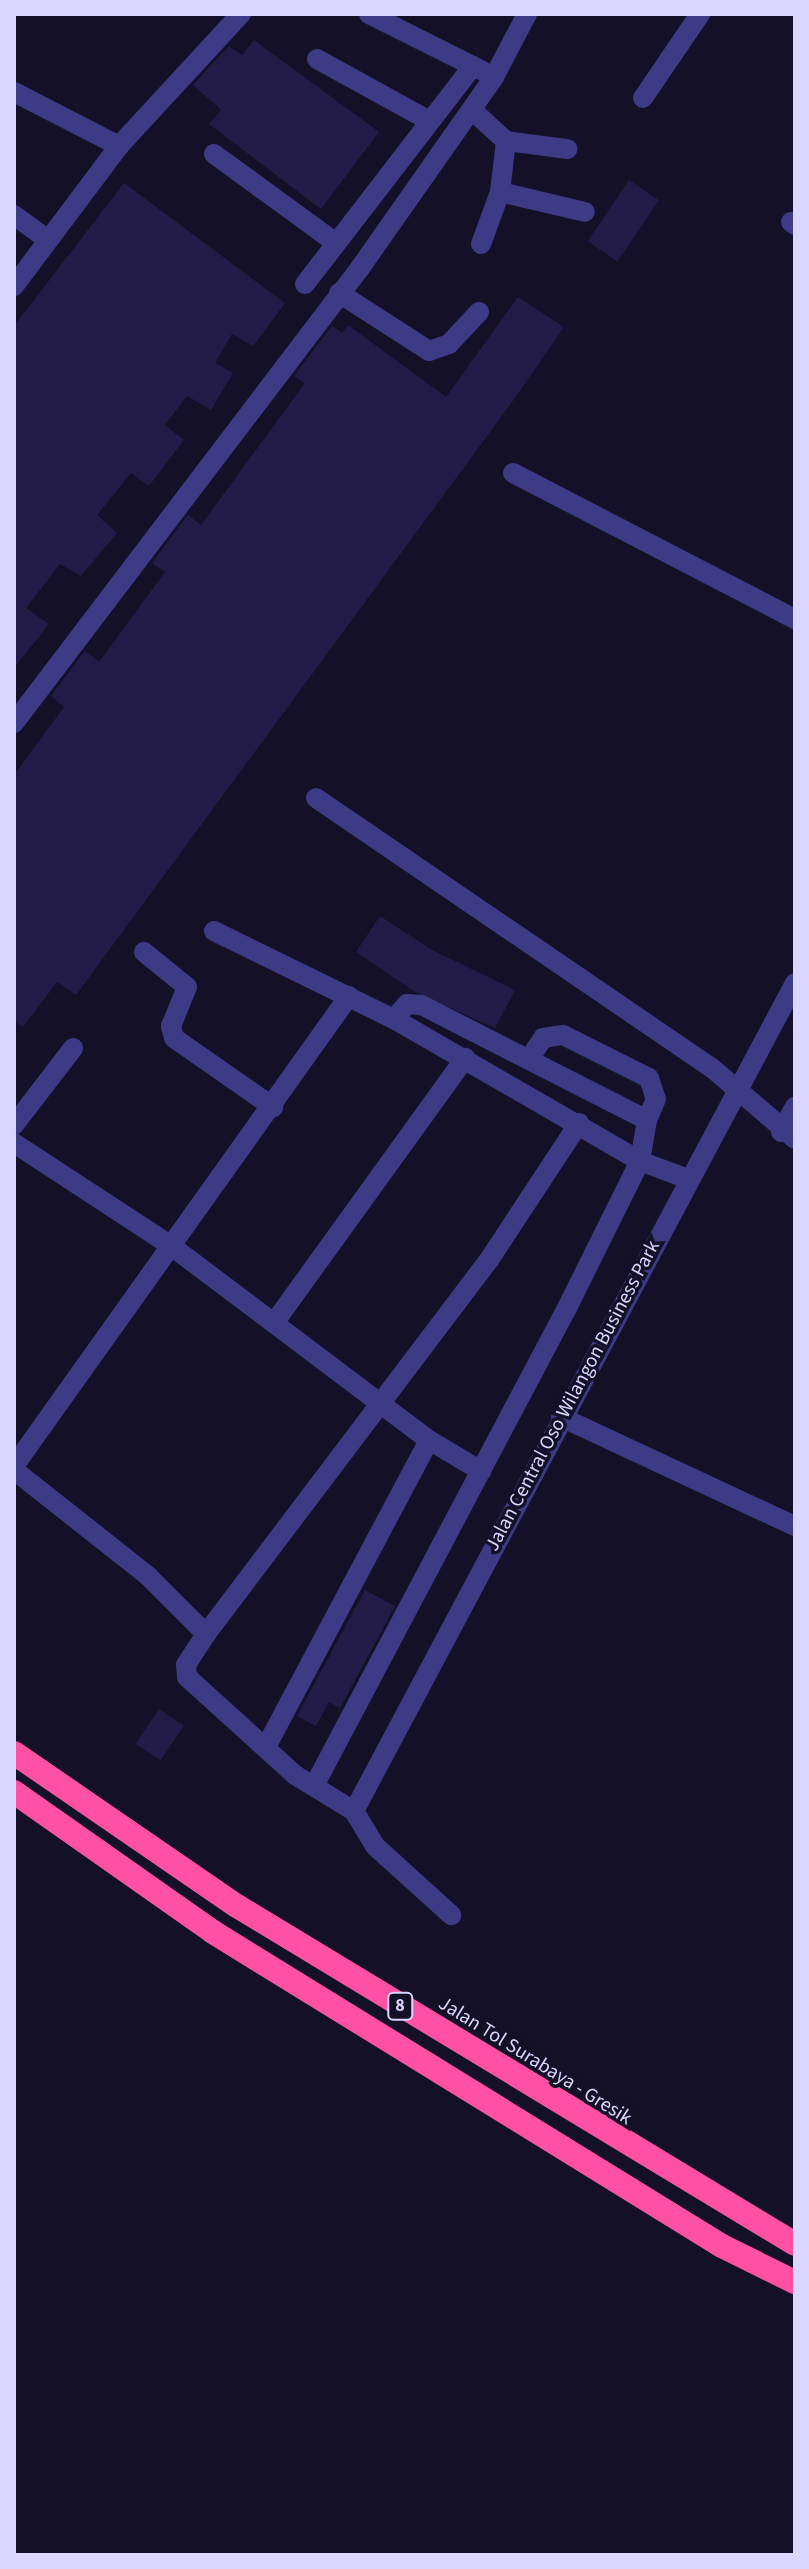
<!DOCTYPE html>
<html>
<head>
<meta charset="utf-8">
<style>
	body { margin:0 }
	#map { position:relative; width:809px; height:2569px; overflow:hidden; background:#131027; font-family:"Source Sans 3",sans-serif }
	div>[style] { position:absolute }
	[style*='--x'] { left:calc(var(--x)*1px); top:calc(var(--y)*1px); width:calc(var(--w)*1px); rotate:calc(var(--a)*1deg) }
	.building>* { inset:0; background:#241c48; transform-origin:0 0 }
	.minor>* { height:20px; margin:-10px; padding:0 10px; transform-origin:10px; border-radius:10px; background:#3d3b86 }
	.highway>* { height:24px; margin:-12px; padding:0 12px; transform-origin:12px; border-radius:12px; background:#fe51a6 }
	span { translate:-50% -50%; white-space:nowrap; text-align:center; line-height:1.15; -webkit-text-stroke:7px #131027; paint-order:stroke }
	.shield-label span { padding:2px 6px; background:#131027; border:2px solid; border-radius:6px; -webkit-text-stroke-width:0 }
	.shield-label { font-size:18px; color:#dad6ff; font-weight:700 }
	.street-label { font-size:20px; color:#dad6ff }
	.frame { position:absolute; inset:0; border:16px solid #dad6ff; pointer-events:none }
</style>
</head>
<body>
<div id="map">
	<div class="building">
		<i style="clip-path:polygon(254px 40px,379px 132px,321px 209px,209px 124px,221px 110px,193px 85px,229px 46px,242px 55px)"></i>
		<i style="left:629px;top:180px;width:36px;height:74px;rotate:34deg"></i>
		<i style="clip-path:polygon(124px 183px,285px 303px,253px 346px,232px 334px,215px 363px,233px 373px,211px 410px,187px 396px,165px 425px,184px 440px,149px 486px,131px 473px,97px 515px,117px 533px,81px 576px,60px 564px,26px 608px,49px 624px,14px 668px,14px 326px)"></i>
		<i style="clip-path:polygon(518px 297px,564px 327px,515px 398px,76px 995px,57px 982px,23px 1027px,14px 1021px,14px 775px,64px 707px,51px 696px,85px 651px,99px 662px,165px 572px,152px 563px,188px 515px,201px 525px,305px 383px,294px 376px,332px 326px,342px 333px,348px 325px,446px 397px)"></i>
		<i style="clip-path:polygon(380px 916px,432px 950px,515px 990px,495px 1028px,415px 992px,356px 952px)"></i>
		<i style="clip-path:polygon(365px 1590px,395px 1606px,340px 1708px,329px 1702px,316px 1726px,297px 1716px)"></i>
		<i style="left:159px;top:1709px;width:30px;height:42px;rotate:34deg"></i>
	</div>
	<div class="minor">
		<i style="--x:369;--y:14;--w:127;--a:26.6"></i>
		<i style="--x:317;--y:59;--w:127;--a:28.8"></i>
		<i style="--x:14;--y:92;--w:118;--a:27.2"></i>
		<i style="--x:643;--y:98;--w:102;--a:-55.8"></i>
		<i style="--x:472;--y:110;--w:46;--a:42.4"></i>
		<i style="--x:506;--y:141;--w:62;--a:7.5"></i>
		<i style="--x:214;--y:154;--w:151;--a:36.1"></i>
		<i style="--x:500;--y:192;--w:87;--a:13.2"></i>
		<i style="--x:14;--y:215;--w:42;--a:36.3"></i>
		<i style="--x:791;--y:222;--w:5;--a:37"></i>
		<i style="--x:481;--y:244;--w:55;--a:-69.9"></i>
		<i style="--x:500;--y:192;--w:51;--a:-83.3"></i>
		<i style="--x:305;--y:284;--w:275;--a:-52.4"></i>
		<i style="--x:14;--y:286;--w:175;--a:-53.1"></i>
		<i style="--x:119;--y:146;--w:180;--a:-47.3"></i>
		<i style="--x:339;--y:293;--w:107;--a:32.8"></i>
		<i style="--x:429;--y:351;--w:21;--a:-19"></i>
		<i style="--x:449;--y:344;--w:44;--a:-46.8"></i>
		<i style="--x:513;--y:473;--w:318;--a:27.4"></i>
		<i style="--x:14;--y:723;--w:572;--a:-52.75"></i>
		<i style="--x:360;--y:268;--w:233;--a:-54.9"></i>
		<i style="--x:494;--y:77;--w:71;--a:-62.4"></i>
		<i style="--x:316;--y:798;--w:479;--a:34.3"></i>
		<i style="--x:712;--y:1068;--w:109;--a:40.5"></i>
		<i style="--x:214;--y:931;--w:200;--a:26.1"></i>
		<i style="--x:394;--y:1019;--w:284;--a:30"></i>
		<i style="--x:640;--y:1161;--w:51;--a:20.6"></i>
		<i style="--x:144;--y:952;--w:55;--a:39.1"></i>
		<i style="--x:187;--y:987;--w:42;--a:112.3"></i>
		<i style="--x:171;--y:1026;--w:12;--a:76"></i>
		<i style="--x:174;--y:1038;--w:121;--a:34.9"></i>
		<i style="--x:529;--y:1059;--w:25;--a:-56"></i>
		<i style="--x:543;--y:1038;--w:20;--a:-9"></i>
		<i style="--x:563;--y:1035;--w:96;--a:26.6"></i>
		<i style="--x:649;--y:1078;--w:22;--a:72"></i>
		<i style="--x:656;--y:1099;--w:23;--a:113"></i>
		<i style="--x:14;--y:1125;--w:97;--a:-52.5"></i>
		<i style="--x:781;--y:1132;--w:29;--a:-61"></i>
		<i style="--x:14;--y:1143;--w:186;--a:33.2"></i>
		<i style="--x:170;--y:1245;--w:324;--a:37"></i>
		<i style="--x:429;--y:1440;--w:61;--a:30.8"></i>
		<i style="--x:274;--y:1323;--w:327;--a:-54.2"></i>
		<i style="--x:561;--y:1417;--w:258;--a:25"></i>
		<i style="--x:14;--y:1466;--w:577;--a:-54.52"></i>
		<i style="--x:14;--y:1470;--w:171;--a:38.3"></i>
		<i style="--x:148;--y:1576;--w:82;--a:45"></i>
		<i style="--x:206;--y:1634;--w:37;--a:123"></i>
		<i style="--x:186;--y:1665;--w:12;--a:85"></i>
		<i style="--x:187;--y:1677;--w:146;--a:42.2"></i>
		<i style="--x:295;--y:1775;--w:69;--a:31.4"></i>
		<i style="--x:354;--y:1811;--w:41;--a:59"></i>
		<i style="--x:375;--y:1846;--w:103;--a:42.2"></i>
		<i style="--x:206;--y:1634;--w:469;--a:-52.9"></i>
		<i style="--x:489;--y:1260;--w:164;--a:-56.7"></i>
		<i style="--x:267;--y:1745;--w:345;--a:-62"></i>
		<i style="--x:314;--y:1786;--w:541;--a:-62.11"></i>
		<i style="--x:567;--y:1308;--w:164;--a:-63.6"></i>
		<i style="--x:640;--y:1161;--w:42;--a:-80.3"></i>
		<i style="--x:647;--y:1120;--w:254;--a:-153"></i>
		<i style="--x:421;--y:1005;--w:14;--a:-176"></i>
		<i style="--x:407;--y:1004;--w:20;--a:131"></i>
		<i style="--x:354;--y:1811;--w:938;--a:-61.96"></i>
	</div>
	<div class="highway">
		<i style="--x:14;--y:1753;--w:270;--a:34.5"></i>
		<i style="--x:237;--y:1906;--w:652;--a:31.2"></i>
		<i style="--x:14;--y:1792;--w:243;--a:35.1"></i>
		<i style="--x:213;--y:1932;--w:598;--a:31.67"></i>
		<i style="--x:722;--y:2246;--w:81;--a:26.3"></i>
	</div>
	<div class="shield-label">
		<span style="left:400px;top:2006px">8</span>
	</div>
	<div class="street-label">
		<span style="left:573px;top:1396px;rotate:-62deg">Jalan Central Oso Wilangon Business Park</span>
		<span style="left:535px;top:2061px;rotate:32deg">Jalan Tol Surabaya - Gresik</span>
	</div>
	<div class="frame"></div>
</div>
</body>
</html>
